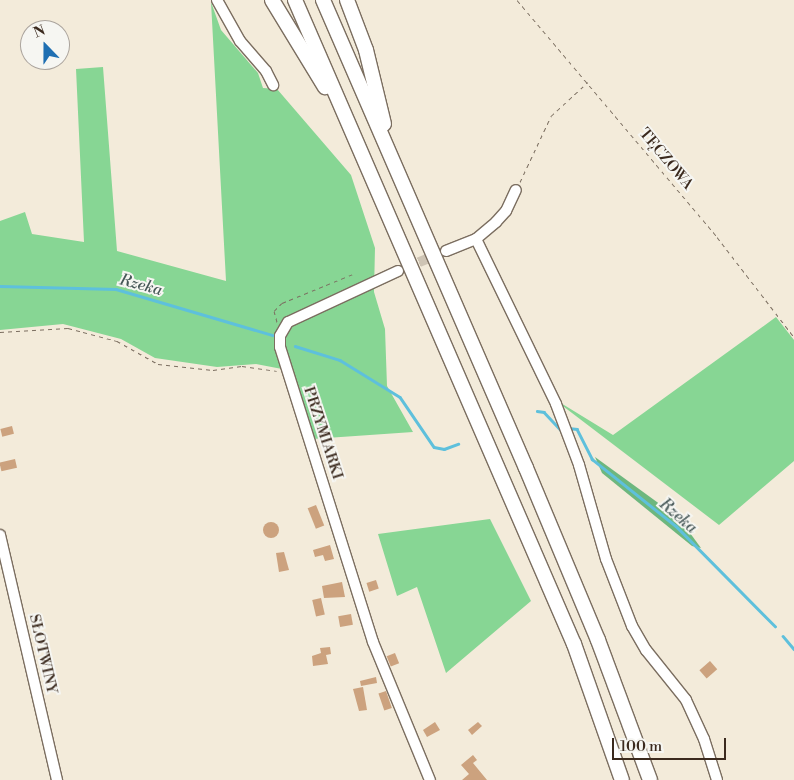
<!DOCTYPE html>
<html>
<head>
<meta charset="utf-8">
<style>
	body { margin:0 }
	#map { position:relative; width:794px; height:780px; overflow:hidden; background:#f3ebda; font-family:"Libre Bodoni",serif }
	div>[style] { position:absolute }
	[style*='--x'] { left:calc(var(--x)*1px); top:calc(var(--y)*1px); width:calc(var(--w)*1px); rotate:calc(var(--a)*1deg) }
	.green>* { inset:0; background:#87d694 }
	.forest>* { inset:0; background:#6db77e }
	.stream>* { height:2.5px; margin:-1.25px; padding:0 1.25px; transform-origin:1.25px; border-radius:1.25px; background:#5ec0dc }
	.building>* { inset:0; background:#cca27e; transform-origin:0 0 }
	.round { border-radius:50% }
	.minor-tunnel>* { height:10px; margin-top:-5px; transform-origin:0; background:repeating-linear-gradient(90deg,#cec4b4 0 10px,transparent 0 15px) }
	.path>* { height:1px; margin-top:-0.5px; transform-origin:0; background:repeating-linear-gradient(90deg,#7b6e60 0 4px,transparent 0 8px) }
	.roads { filter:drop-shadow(1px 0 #7b6e60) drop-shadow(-1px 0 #7b6e60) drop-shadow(0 1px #7b6e60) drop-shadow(0 -1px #7b6e60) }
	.minor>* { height:10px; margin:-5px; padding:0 5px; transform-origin:5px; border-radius:5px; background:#fff }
	.highway>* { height:14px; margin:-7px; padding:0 7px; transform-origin:7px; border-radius:7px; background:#fff }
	span { translate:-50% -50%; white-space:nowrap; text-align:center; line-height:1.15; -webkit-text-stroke:4px #f6f6f2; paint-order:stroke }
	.street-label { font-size:15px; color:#3b2a1e }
	.water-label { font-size:16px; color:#465757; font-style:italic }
	.north { position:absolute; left:20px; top:20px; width:50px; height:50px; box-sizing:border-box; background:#f6f6f2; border:1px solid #aba49d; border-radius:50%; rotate:338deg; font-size:14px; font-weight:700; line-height:20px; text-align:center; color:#3b2a1e }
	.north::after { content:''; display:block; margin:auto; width:18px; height:22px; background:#1f6fb2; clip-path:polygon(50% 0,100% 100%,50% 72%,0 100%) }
	.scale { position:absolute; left:612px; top:738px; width:114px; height:22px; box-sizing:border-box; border:2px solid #3b2a1e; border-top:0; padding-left:6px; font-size:15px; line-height:18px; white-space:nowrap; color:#3b2a1e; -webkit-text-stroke:4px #f6f6f2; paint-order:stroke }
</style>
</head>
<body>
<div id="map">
	<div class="green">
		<i style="clip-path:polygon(211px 2px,221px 30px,258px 73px,263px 88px,277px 89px,351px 175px,375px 248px,374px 292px,385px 329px,387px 386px,413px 432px,312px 439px,282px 369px,256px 364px,217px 367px,155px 358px,121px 339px,63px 324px,0 330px,0 221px,25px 212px,32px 234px,84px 242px,76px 69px,103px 67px,117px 251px,226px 281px)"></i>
		<i style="clip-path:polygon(776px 317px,794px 340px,794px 461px,719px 525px,551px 397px,613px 435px)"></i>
		<i style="clip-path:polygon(490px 519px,531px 601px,446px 673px,417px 587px,397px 596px,378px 534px)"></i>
	</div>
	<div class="forest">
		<i style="clip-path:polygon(595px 457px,679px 518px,701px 548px,692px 546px,602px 473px)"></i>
	</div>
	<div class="stream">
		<i style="--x:0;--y:286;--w:116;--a:1.5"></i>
		<i style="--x:116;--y:289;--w:163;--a:16.4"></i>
		<i style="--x:295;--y:346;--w:47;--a:17.3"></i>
		<i style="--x:340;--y:360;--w:70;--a:31.7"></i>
		<i style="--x:400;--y:397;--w:60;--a:55.8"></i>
		<i style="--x:434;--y:447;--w:10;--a:11"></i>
		<i style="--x:444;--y:449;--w:15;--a:-20"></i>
		<i style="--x:537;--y:411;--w:7;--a:8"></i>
		<i style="--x:544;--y:412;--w:26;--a:47"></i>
		<i style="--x:568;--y:428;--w:9;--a:6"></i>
		<i style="--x:577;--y:429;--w:34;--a:63"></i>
		<i style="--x:592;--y:459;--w:107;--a:38.6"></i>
		<i style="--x:676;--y:526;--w:141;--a:45.3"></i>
		<i style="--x:783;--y:636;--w:17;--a:50"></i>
	</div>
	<div class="building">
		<i style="left:12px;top:426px;width:8px;height:12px;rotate:76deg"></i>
		<i style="left:15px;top:459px;width:9px;height:16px;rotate:77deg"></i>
		<i style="left:316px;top:505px;width:22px;height:9px;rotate:68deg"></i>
		<i class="round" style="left:263px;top:522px;width:16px;height:16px"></i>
		<i style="clip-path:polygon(330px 545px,334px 559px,325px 561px,323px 555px,315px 557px,313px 550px)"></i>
		<i style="clip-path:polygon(284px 552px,289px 570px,279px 572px,276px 553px)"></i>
		<i style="left:376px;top:580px;width:9px;height:10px;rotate:72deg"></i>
		<i style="clip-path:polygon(342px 582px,345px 597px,324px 598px,322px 586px)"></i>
		<i style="left:321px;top:598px;width:17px;height:9px;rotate:77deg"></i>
		<i style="left:351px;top:614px;width:11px;height:13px;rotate:80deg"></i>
		<i style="clip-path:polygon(330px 647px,331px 654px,326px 655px,328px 664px,313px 666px,312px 656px,321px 653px,320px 648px)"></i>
		<i style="left:395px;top:653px;width:11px;height:9px;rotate:68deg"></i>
		<i style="left:710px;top:661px;width:11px;height:14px;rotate:49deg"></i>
		<i style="clip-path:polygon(376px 677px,377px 683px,361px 686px,360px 681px)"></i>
		<i style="clip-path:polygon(363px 687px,367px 710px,359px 711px,353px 689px)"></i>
		<i style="left:386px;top:691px;width:18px;height:8px;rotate:71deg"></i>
		<i style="clip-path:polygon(435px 722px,440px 730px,427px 737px,423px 730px)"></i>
		<i style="clip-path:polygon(478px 722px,482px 726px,472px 735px,468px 730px)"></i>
		<i style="clip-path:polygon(473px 755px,477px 760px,473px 763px,487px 780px,462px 780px,469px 774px,461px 765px)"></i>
	</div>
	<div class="minor-tunnel">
		<i style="--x:405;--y:268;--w:44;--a:-22.5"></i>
	</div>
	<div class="path">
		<i style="--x:517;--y:0;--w:310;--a:49.8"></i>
		<i style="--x:717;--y:237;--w:126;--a:52.4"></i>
		<i style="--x:520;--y:182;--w:73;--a:-64.8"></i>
		<i style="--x:551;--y:116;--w:50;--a:-42.6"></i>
		<i style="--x:277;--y:322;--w:11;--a:-105"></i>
		<i style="--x:274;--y:311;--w:11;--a:-45"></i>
		<i style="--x:282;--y:303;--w:77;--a:-22.2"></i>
		<i style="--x:0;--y:332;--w:68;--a:-3.4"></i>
		<i style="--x:68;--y:328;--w:51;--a:14.9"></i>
		<i style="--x:117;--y:341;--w:47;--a:29.3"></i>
		<i style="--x:158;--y:364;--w:55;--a:6.2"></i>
		<i style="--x:213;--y:370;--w:29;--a:-8"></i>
		<i style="--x:242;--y:366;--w:35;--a:8"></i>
	</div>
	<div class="roads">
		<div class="minor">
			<i style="--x:217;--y:0;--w:47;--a:60.7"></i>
			<i style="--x:240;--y:41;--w:40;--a:49"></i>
			<i style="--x:266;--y:71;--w:16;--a:63"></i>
			<i style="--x:476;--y:239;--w:183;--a:64.1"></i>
			<i style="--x:556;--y:404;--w:65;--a:69.3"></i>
			<i style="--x:579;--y:465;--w:98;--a:74"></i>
			<i style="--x:606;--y:559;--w:72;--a:68.8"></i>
			<i style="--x:632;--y:626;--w:28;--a:60"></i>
			<i style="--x:646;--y:650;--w:64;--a:51.3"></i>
			<i style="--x:686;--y:700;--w:43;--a:65.2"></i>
			<i style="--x:704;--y:739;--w:43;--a:72.4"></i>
			<i style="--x:446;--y:251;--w:32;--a:-22"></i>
			<i style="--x:476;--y:239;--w:26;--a:-40"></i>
			<i style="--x:496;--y:222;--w:15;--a:-48"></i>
			<i style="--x:506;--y:211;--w:23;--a:-65"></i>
			<i style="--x:398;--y:271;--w:121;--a:155.1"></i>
			<i style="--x:288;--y:322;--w:16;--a:120"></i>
			<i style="--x:280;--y:336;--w:11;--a:90"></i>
			<i style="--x:280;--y:347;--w:309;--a:72.5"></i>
			<i style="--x:373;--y:642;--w:149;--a:67.6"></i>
			<i style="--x:0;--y:535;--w:252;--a:76.9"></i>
		</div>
		<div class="highway">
			<i style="--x:272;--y:0;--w:102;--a:58.7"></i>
			<i style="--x:295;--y:0;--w:702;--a:66.58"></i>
			<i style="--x:574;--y:644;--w:144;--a:70.6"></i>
			<i style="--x:323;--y:0;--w:510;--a:66.55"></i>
			<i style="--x:526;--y:468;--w:186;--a:67.3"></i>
			<i style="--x:598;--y:640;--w:149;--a:69.6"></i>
			<i style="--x:347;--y:0;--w:53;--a:69.2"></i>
			<i style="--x:366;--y:50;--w:76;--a:76.3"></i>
		</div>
	</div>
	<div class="street-label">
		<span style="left:666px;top:159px;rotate:50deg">TĘCZOWA</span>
		<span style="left:323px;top:433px;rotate:72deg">PRZYMIARKI</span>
		<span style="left:43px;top:654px;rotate:77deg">SŁOTWINY</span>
	</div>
	<div class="water-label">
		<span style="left:141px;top:285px;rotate:15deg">Rzeka</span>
		<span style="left:678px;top:516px;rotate:41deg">Rzeka</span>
	</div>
	<div class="north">N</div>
	<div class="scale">100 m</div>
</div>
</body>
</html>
